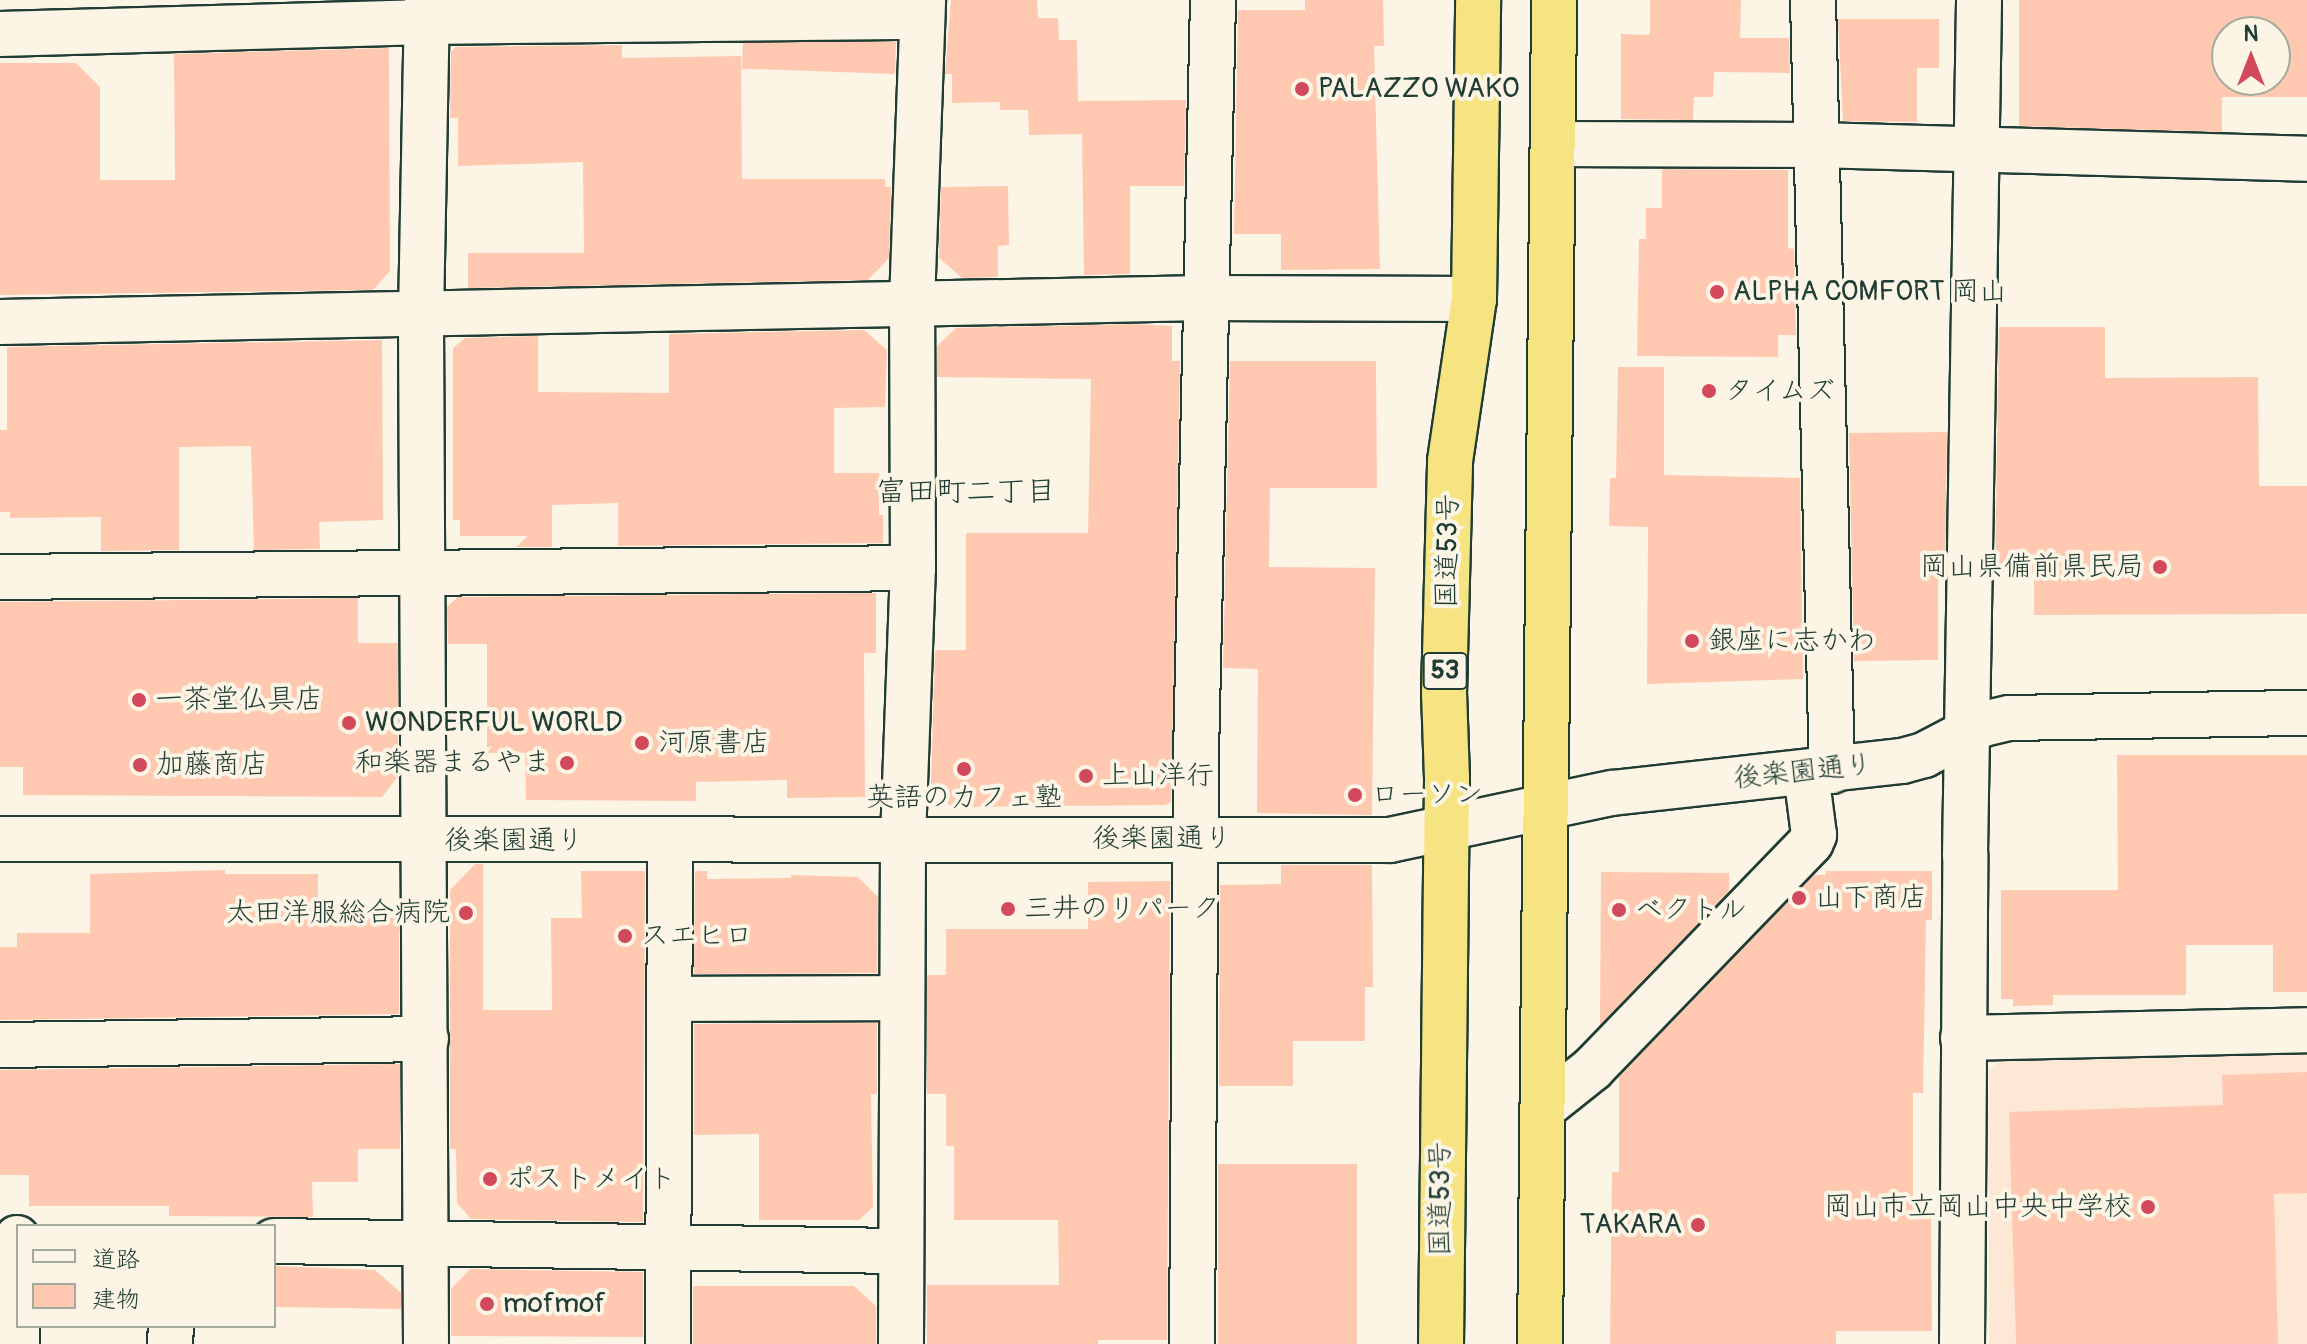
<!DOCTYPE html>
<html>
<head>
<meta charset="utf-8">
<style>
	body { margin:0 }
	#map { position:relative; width:2307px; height:1344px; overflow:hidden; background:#fcf5e5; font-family:Pangolin,"Klee One",sans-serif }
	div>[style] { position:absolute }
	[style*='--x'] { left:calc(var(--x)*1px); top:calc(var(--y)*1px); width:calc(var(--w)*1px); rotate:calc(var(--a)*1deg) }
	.built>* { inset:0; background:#fde8d5 }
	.building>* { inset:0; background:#ffc8b1; transform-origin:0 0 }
	.roads { filter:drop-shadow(2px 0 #1f3d34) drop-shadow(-2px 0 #1f3d34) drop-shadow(0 2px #1f3d34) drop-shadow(0 -2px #1f3d34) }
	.minor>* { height:44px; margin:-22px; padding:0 22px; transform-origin:22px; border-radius:22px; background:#fcf5e5 }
	.highway>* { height:44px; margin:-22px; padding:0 22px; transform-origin:22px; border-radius:22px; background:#f6e381 }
	.dots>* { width:22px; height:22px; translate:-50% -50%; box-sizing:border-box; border:4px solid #fcf5e5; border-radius:50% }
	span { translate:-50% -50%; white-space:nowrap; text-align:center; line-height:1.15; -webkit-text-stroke:8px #fcf5e5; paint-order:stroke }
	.shield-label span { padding:2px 6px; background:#fcf5e5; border:2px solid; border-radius:6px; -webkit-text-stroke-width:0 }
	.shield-label { font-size:26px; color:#1f3d34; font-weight:700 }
	.poi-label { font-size:28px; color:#1f3d34 }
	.left { translate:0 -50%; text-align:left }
	.right { translate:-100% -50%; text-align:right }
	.street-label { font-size:28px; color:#1f3d34 }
	.neighbourhood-label { font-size:30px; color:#1f3d34 }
	.legend { position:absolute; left:16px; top:1224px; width:260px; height:104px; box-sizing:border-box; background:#fcf5e5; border:2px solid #a4ab9e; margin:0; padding:10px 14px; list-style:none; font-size:24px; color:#1f3d34 }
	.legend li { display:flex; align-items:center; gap:16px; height:40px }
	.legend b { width:40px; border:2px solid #a4ab9e }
	.north { position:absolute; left:2211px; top:16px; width:80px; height:80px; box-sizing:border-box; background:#fcf5e5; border:2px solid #a4ab9e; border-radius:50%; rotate:0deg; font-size:22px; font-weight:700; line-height:32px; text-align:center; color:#1f3d34 }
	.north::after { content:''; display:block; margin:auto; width:28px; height:36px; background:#d1495b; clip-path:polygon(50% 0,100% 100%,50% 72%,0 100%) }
</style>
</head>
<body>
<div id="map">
	<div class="built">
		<i style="clip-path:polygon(2307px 1052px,2307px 1344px,1989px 1344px,1989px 1070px,2010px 1056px)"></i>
	</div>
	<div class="building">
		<i style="clip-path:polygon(951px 0,1037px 0,1038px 18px,1058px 18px,1059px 40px,1077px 40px,1078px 101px,1186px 100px,1184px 186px,1130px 186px,1130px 274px,1084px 275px,1082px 134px,1029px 135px,1028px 110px,1000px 110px,1000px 102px,952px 103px,952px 74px,945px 74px)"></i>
		<i style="clip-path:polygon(1305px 0,1383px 0,1384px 46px,1374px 46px,1380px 269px,1281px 270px,1281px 234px,1234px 234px,1238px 10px,1305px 10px)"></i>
		<i style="clip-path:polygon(1650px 0,1741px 0,1740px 38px,1789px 38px,1790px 73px,1714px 72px,1713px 97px,1694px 97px,1693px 120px,1621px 119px,1621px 34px,1650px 35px)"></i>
		<i style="clip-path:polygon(evenodd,2019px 0,2307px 0,2307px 97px,2222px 97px,2222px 132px,2019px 126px,2019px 0,2227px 32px,2275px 32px,2275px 80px,2227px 80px,2227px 32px)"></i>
		<i style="clip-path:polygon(1838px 19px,1939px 19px,1939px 68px,1917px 68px,1917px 122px,1843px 121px)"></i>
		<i style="left:896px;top:42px;width:32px;height:153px;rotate:92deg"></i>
		<i style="clip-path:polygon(622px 45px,622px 58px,741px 56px,742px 179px,885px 179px,885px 187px,891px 187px,889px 258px,868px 280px,468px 288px,468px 253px,584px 253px,583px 162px,458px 166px,458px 118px,450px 118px,451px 52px,456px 47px)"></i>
		<i style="clip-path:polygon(389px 48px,390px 271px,373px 290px,0 295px,0 63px,76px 63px,100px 87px,100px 180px,175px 180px,174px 54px)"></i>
		<i style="clip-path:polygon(1662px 169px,1788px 170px,1788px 248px,1794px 249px,1796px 335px,1778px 335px,1778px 357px,1637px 356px,1639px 239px,1646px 239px,1646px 208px,1662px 208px)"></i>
		<i style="clip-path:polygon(1008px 186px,1009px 245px,998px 246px,998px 277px,962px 278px,939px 258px,941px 187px)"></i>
		<i style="clip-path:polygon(1131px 324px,1172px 326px,1172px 361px,1180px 361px,1171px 802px,1166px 805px,951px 807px,931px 784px,935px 650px,966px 650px,966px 533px,1088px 533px,1091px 379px,937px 377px,937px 346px,956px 328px)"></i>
		<i style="clip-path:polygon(1999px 327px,2105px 327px,2105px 378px,2258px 377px,2259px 486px,2307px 486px,2307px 614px,2034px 615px,2034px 572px,1995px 572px)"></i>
		<i style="clip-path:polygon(864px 330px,887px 350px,885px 407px,834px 408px,834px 473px,879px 473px,879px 515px,883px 515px,883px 543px,618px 546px,618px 503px,552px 505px,552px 547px,516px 547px,528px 536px,460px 536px,460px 520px,453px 520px,453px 348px,465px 338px,538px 336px,538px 392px,669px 393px,669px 334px)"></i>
		<i style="clip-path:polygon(382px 340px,383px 520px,319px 522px,320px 549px,254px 550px,251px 446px,179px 447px,179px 550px,101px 551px,101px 517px,10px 518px,10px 512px,0 512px,0 430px,7px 430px,7px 347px)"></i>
		<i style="clip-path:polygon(1230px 361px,1376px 361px,1377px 488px,1270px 488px,1269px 567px,1375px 568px,1372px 815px,1257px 813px,1258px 669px,1223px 668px)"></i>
		<i style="clip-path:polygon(1618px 367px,1664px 367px,1664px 475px,1800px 478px,1803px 679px,1647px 684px,1648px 527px,1609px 526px,1610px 478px,1616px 478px)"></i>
		<i style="clip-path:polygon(1947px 432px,1945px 574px,1938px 574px,1938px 660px,1854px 661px,1849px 433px)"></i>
		<i style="clip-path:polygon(876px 593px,876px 653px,864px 653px,865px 797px,787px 798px,787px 780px,696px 782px,696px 801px,526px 800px,525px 753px,487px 753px,487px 644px,448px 644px,447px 607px,458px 597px)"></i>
		<i style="clip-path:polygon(358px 598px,358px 643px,398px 643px,398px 776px,382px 797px,23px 795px,23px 767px,0 767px,0 602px)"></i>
		<i style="clip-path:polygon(2117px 755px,2307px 755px,2307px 992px,2273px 992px,2273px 945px,2186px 945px,2186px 995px,2053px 995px,2053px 1005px,2013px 1006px,2013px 999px,2001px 999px,2001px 890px,2118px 890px)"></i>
		<i style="clip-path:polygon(475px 864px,483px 864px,483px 1010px,552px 1010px,551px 918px,582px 918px,581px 871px,645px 871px,643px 1222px,471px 1219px,457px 1203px,456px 1149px,450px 1149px,450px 890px)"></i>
		<i style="clip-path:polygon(1281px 865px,1372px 865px,1373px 987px,1365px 987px,1365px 1041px,1293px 1041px,1293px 1086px,1219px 1086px,1220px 885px,1281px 884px)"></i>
		<i style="clip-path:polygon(225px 870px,225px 874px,318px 874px,318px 918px,399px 918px,399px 1014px,0 1020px,0 947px,17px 947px,17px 933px,90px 933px,90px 874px)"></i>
		<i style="clip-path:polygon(695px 871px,707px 871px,707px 879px,791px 878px,791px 875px,858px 877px,878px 897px,877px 973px,694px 974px)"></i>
		<i style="clip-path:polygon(1826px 871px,1932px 871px,1932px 920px,1926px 920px,1923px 1093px,1913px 1093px,1913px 1212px,1931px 1212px,1932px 1331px,1836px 1331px,1836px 1344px,1610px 1344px,1612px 1172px,1619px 1172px,1619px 1077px,1814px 875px,1826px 875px)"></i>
		<i style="clip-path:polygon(1601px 872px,1729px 873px,1729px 891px,1600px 1025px)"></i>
		<i style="clip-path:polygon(1170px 881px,1167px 1340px,1098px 1340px,1098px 1344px,927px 1344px,927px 1285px,1059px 1285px,1058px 1220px,954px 1220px,954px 1146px,946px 1146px,946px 1094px,927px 1094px,927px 975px,946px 975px,946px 929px,1088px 929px,1088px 882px)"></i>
		<i style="clip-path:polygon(877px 1023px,877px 1094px,871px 1094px,873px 1207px,859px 1220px,759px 1220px,759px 1134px,694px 1135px,694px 1024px)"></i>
		<i style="clip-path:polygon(400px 1064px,400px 1149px,358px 1149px,358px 1182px,312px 1182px,313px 1217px,169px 1216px,169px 1206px,29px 1206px,29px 1175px,0 1175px,0 1070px)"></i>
		<i style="clip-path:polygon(2307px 1072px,2307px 1193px,2274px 1194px,2278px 1344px,2016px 1344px,2009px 1112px,2223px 1105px,2222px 1075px)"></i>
		<i style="left:1218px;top:1164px;width:139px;height:180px"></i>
		<i style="clip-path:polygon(274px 1266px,375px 1270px,401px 1293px,401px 1309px,274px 1307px)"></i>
		<i style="clip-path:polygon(470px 1269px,643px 1272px,643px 1337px,451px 1336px,451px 1289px)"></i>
		<i style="clip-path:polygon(693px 1286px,854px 1286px,876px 1306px,876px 1344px,693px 1344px)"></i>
	</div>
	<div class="roads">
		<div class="minor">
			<i style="--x:1813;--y:0;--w:771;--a:88.59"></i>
			<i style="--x:0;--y:34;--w:427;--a:-1.6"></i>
			<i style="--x:427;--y:22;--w:495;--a:-0.6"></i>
			<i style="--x:1553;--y:144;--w:263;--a:0.2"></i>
			<i style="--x:1816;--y:145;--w:491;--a:1.6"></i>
			<i style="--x:0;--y:322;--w:1204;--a:-1.14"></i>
			<i style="--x:1204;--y:298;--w:270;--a:0.2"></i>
			<i style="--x:0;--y:577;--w:913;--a:-0.56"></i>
			<i style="--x:0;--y:839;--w:1390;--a:0.04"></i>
			<i style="--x:1390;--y:840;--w:227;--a:-12"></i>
			<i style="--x:1612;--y:793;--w:292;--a:-6.3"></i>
			<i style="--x:1902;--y:761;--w:23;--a:-15"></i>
			<i style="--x:1924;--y:755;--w:67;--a:-27.7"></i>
			<i style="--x:1983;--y:724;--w:27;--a:-13"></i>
			<i style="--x:2009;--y:718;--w:298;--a:-1"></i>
			<i style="--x:669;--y:999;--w:232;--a:-0.2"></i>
			<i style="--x:1963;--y:1038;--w:344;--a:-1.3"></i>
			<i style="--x:0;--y:1045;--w:426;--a:-0.8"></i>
			<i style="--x:1543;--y:1108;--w:63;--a:-38.5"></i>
			<i style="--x:1592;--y:1069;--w:315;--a:-46"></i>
			<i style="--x:1811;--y:842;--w:8;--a:-67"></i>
			<i style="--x:1814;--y:835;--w:63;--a:-97.4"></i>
			<i style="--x:274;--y:1241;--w:625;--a:0.92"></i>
			<i style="--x:17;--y:1344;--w:106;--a:-90"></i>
			<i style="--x:170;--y:1344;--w:18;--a:-87"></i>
			<i style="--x:426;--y:1344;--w:1029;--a:-90.28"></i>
			<i style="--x:421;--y:315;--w:315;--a:-88.9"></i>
			<i style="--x:668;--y:1344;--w:503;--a:-89.77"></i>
			<i style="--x:901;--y:1344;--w:505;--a:-89.77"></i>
			<i style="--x:903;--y:839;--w:271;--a:-87.9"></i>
			<i style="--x:913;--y:568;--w:265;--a:-90.2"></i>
			<i style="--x:912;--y:303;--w:303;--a:-87.9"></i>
			<i style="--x:1192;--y:1344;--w:589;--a:-89.61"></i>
			<i style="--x:1196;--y:755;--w:755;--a:-88.71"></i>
			<i style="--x:1962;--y:1344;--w:489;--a:-89.6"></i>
			<i style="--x:1965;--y:855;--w:855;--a:-89.06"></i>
		</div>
		<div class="highway">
			<i style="--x:1441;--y:1344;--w:566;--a:-89.39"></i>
			<i style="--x:1447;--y:778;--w:84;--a:-92"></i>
			<i style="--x:1444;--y:694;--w:233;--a:-88.5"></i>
			<i style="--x:1450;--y:461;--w:164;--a:-81.6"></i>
			<i style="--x:1474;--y:299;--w:299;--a:-89.2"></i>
			<i style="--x:1540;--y:1344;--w:1344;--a:-89.4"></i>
		</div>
	</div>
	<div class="dots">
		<i style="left:1302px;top:89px;background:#d1495b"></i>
		<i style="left:1717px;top:292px;background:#d1495b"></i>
		<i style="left:1709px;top:391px;background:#d1495b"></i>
		<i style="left:2160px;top:567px;background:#d1495b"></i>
		<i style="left:1692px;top:641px;background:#d1495b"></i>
		<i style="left:139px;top:700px;background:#d1495b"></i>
		<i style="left:349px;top:723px;background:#d1495b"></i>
		<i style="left:642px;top:743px;background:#d1495b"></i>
		<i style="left:567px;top:763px;background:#d1495b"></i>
		<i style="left:140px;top:765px;background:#d1495b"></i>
		<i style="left:964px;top:769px;background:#d1495b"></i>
		<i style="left:1086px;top:776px;background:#d1495b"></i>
		<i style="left:1355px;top:795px;background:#d1495b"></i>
		<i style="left:1799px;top:898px;background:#d1495b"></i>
		<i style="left:1008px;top:909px;background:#d1495b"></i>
		<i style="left:1619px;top:910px;background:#d1495b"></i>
		<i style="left:466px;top:913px;background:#d1495b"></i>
		<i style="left:625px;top:936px;background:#d1495b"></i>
		<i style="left:490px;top:1179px;background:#d1495b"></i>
		<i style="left:2148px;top:1207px;background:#d1495b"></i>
		<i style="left:1698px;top:1225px;background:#d1495b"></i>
		<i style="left:487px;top:1304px;background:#d1495b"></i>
	</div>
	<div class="shield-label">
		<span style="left:1445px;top:671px">53</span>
	</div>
	<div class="poi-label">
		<span class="left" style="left:1318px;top:89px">PALAZZO WAKO</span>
		<span class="left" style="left:1733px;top:292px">ALPHA COMFORT 岡山</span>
		<span class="left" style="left:1725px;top:391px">タイムズ</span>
		<span class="right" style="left:2144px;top:567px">岡山県備前県民局</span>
		<span class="left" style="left:1708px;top:641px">銀座に志かわ</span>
		<span class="left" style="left:155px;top:700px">一茶堂仏具店</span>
		<span class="left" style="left:365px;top:723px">WONDERFUL WORLD</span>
		<span class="left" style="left:658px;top:743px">河原書店</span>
		<span class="right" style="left:551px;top:763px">和楽器まるやま</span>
		<span class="left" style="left:156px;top:765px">加藤商店</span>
		<span class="left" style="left:1102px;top:776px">上山洋行</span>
		<span class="left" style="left:1371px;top:795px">ローソン</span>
		<span style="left:964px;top:798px">英語のカフェ塾</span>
		<span class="left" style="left:1815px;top:898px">山下商店</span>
		<span class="left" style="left:1024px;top:909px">三井のリパーク</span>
		<span class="left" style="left:1635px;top:910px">ベクトル</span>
		<span class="right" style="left:450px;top:913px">太田洋服総合病院</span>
		<span class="left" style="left:641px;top:936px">スエヒロ</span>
		<span class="left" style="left:506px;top:1179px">ポストメイト</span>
		<span class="right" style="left:2132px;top:1207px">岡山市立岡山中央中学校</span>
		<span class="right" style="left:1682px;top:1225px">TAKARA</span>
		<span class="left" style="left:503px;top:1304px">mofmof</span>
	</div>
	<div class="street-label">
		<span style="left:1448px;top:551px;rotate:-89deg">国道53号</span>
		<span style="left:1803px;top:772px;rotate:-6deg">後楽園通り</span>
		<span style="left:1162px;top:839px">後楽園通り</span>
		<span style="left:514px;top:841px">後楽園通り</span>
		<span style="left:1441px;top:1199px;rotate:-90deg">国道53号</span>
	</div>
	<div class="neighbourhood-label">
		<span style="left:966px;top:492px">富田町二丁目</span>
	</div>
	<ul class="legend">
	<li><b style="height:10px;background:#fcf5e5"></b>道路</li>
	<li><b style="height:22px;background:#ffc8b1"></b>建物</li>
	</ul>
	<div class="north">N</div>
</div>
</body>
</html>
